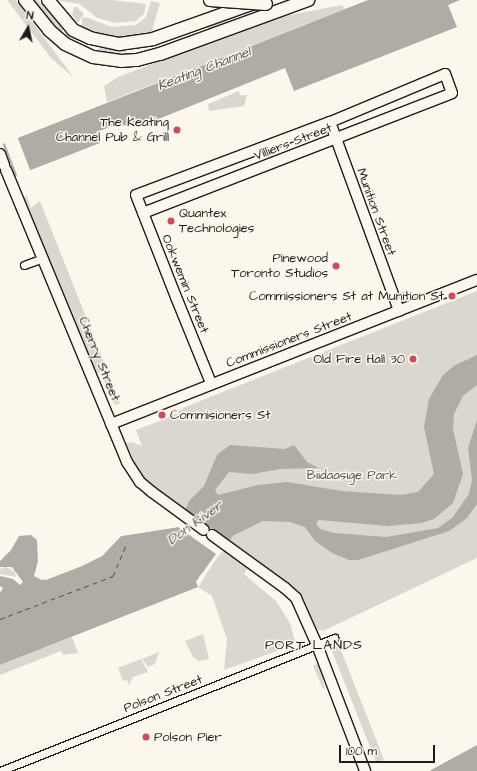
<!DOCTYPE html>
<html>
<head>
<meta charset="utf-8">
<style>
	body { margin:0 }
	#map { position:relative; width:477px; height:771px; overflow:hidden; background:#fbf7ec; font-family:"Architects Daughter",sans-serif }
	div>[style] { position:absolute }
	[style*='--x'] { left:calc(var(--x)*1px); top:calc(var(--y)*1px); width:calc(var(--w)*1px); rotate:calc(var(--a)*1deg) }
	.green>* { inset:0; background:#dad7ce }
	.water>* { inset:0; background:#afaca5 }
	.pier>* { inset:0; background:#fbf7ec; transform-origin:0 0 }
	.ferry>* { height:1px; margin-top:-0.5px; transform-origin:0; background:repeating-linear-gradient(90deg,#575653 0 5px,transparent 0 9px) }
	.roads { filter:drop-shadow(1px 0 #1c1c1c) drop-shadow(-1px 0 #1c1c1c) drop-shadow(0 1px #1c1c1c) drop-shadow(0 -1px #1c1c1c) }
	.street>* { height:7px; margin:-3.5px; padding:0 3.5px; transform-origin:3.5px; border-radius:3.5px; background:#fbf7ec }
	.secondary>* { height:10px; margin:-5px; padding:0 5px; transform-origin:5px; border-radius:5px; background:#fbf7ec }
	.highway>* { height:12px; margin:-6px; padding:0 6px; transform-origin:6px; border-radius:6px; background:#fbf7ec }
	.bridges { filter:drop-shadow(1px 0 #1c1c1c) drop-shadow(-1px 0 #1c1c1c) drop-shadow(0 1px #1c1c1c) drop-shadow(0 -1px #1c1c1c) }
	.highway-bridge>* { height:12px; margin:-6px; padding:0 6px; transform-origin:6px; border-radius:6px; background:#fbf7ec }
	.dots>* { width:11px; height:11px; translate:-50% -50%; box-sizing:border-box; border:2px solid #fbf7ec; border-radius:50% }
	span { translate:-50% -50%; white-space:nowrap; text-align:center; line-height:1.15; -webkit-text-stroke:3px #fbf7ec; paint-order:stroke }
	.poi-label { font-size:13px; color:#1c1c1c }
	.right { translate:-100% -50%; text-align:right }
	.left { translate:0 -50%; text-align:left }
	.street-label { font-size:13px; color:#1c1c1c }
	.park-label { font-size:13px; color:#555451 }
	.water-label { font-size:14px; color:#575653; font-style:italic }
	.neighbourhood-label { font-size:14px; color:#1c1c1c; letter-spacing:1px }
	.north { position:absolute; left:8px; top:8px; width:40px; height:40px; -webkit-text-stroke:3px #fbf7ec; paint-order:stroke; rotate:9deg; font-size:11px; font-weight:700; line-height:16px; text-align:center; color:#1c1c1c }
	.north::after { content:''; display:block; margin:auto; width:14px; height:18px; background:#1c1c1c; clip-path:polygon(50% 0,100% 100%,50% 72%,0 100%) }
	.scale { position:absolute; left:339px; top:745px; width:96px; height:18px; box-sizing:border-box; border:2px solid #1c1c1c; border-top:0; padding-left:5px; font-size:12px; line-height:14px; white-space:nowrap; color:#1c1c1c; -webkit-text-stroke:3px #fbf7ec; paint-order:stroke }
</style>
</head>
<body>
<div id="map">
	<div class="green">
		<i style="clip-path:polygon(7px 0,16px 0,74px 78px,51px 58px)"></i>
		<i style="clip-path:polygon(31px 0,38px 0,63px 29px,60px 33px)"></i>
		<i style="clip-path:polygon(56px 0,112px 0,146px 4px,144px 14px,136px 21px,116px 23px,97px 18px,80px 4px)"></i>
		<i style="clip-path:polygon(151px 1px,160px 3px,151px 34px,120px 39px,88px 32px,82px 26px,82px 18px,86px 17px,112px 27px,136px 25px,146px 17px)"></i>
		<i style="clip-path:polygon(342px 5px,345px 9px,107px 102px,104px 86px,118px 77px,269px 19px)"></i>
		<i style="clip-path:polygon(74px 7px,77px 7px,84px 14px,78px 23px,72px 15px)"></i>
		<i style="clip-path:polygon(233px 14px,235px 18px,208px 29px,206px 24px)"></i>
		<i style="clip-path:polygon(99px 48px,125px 50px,126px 52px,105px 54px,98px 53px)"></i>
		<i style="clip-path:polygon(239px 91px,240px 95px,247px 95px,244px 106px,209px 111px,208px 104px)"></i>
		<i style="clip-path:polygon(27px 196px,31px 208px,40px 201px,107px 370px,97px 373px,87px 354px,26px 204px,23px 197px)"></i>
		<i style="clip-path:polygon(477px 291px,477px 558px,323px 631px,316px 629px,308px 611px,290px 585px,254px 558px,244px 574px,276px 601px,290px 623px,295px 641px,291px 646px,224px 670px,227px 639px,212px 596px,198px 587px,228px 540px,143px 481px,126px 443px,132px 442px,142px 446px,136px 430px,170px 417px,185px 407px)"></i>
		<i style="clip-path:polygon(108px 372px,120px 403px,115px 405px,101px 374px)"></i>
		<i style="clip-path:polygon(6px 567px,15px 572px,16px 577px,0 574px,0 569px)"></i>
		<i style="clip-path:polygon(203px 634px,209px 659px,199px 661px,193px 657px,185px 641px)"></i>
		<i style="clip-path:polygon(72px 637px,78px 653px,63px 655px,61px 651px,0 675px,0 665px)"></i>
		<i style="clip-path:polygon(337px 640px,384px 760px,376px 762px,332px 651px,331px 643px)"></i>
		<i style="clip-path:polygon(159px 652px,155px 664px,148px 667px,142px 659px)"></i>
		<i style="clip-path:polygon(141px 659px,148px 672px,133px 677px,129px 685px,127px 680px,123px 681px,118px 668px)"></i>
		<i style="clip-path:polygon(319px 663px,325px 688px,323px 689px,313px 666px)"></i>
	</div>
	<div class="water">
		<i style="clip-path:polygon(368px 0,460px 0,448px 5px,457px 27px,294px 91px,285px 68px,141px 126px,116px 125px,96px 132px,100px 143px,0 182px,0 145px)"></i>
		<i style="clip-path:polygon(477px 355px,477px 385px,463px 396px,454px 414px,453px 429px,463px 474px,453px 503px,434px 519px,421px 523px,388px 526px,319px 520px,316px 523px,320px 529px,334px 533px,386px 537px,438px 528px,452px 518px,469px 494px,472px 480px,468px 448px,477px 420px,477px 504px,467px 518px,449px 531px,358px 560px,349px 560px,332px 553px,315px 541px,305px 527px,290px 522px,263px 521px,234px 535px,199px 577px,196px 582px,198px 587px,0 665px,0 593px,3px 588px,0 586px,0 576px,13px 579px,20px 585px,23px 582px,12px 567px,0 567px,0 561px,11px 550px,19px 536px,31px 535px,37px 540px,38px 561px,34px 576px,42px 580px,102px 556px,121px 536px,178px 527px,189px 501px,204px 486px,217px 455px,230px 445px,285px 449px,294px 445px,307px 462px,319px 468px,280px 469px,253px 474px,229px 472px,215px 490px,218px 495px,258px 485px,287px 482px,342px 491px,400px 495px,418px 492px,434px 474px,424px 427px,429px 399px,443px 375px,455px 365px)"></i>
		<i style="clip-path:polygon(477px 745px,477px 771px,430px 771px,431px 770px)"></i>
	</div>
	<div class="pier">
		<i style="left:17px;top:136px;width:40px;height:14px;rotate:69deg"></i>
		<i style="clip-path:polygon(2px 142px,16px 179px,0 184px,0 143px)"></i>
		<i style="clip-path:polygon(185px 510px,230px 542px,201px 578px,200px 586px,196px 582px,216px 554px,178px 527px,121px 536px,102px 556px,82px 566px,46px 580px,34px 576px,36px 573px,36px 576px,46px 578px,84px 563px,101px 554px,120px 534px,177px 525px)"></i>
	</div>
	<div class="ferry">
		<i style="--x:0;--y:619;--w:121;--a:-20.8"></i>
		<i style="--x:113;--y:576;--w:36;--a:-67"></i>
	</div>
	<div class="roads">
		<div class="street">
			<i style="--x:24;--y:265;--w:20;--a:-20"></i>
			<i style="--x:0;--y:771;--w:360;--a:-21.7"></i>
		</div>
		<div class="secondary">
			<i style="--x:330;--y:122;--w:201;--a:69.9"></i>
			<i style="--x:0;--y:154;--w:12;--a:70"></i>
			<i style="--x:6;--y:170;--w:316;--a:67.5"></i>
			<i style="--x:127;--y:462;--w:24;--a:57"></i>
			<i style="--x:140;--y:482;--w:16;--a:40"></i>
			<i style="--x:152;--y:492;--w:64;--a:36.2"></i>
			<i style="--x:143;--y:213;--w:331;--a:-21.2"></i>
			<i style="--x:452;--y:93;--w:20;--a:-110"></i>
			<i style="--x:445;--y:74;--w:125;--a:157.3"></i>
			<i style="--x:330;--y:122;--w:207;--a:159.4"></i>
			<i style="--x:136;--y:195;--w:110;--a:68.6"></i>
			<i style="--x:176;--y:297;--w:93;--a:67.9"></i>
			<i style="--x:111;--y:424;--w:393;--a:-21.5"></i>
			<i style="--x:212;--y:535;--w:90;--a:36"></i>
			<i style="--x:285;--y:588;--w:15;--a:42"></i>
			<i style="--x:296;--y:598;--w:51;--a:65.9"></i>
			<i style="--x:317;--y:645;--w:135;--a:69.1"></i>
		</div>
		<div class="highway">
			<i style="--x:25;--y:0;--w:38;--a:51"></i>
			<i style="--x:49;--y:30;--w:21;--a:41"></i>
			<i style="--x:65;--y:44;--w:31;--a:25"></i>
			<i style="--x:93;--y:57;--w:28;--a:8"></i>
			<i style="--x:121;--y:61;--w:16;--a:-4"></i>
			<i style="--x:137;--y:60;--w:24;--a:-15"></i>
			<i style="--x:160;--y:54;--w:158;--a:-20"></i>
			<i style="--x:48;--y:0;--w:39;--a:50"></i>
			<i style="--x:73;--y:30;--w:19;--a:25"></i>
			<i style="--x:90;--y:38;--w:30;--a:12"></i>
			<i style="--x:119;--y:44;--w:34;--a:-8"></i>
			<i style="--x:153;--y:39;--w:107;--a:-19.6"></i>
		</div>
	</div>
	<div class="bridges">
		<div class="highway-bridge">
			<i style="--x:210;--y:0;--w:56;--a:4.1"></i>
		</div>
	</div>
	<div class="dots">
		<i style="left:177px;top:130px;background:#d1495b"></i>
		<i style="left:171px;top:221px;background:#d1495b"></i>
		<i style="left:336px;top:266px;background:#d1495b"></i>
		<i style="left:452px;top:296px;background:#d1495b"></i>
		<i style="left:413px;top:359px;background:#d1495b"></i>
		<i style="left:162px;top:415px;background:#d1495b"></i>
		<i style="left:146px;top:737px;background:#d1495b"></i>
	</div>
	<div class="poi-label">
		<span class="right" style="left:169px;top:130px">The Keating<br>Channel Pub &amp; Grill</span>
		<span class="left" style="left:179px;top:221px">Quantex<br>Technologies</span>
		<span class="right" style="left:328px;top:266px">Pinewood<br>Toronto Studios</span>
		<span class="right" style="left:444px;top:296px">Commissioners St at Munition St</span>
		<span class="right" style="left:405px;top:359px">Old Fire Hall 30</span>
		<span class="left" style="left:170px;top:415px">Commisioners St</span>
		<span class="left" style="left:154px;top:737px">Polson Pier</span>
	</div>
	<div class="street-label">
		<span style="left:293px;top:142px;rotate:-21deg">Villiers Street</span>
		<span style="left:376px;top:212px;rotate:70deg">Munition Street</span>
		<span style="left:185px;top:284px;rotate:68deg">Ookwemin Street</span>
		<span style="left:289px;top:340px;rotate:-21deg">Commissioners Street</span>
		<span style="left:99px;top:359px;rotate:68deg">Cherry Street</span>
		<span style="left:163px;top:694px;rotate:-21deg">Polson Street</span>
	</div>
	<div class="park-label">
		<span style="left:352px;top:475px">Biidaasige Park</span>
	</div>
	<div class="water-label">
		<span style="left:204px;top:69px;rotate:-21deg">Keating Channel</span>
		<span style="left:195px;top:523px;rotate:-36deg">Don River</span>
	</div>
	<div class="neighbourhood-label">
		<span style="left:314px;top:645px">PORT LANDS</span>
	</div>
	<div class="north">N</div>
	<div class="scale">100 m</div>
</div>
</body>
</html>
